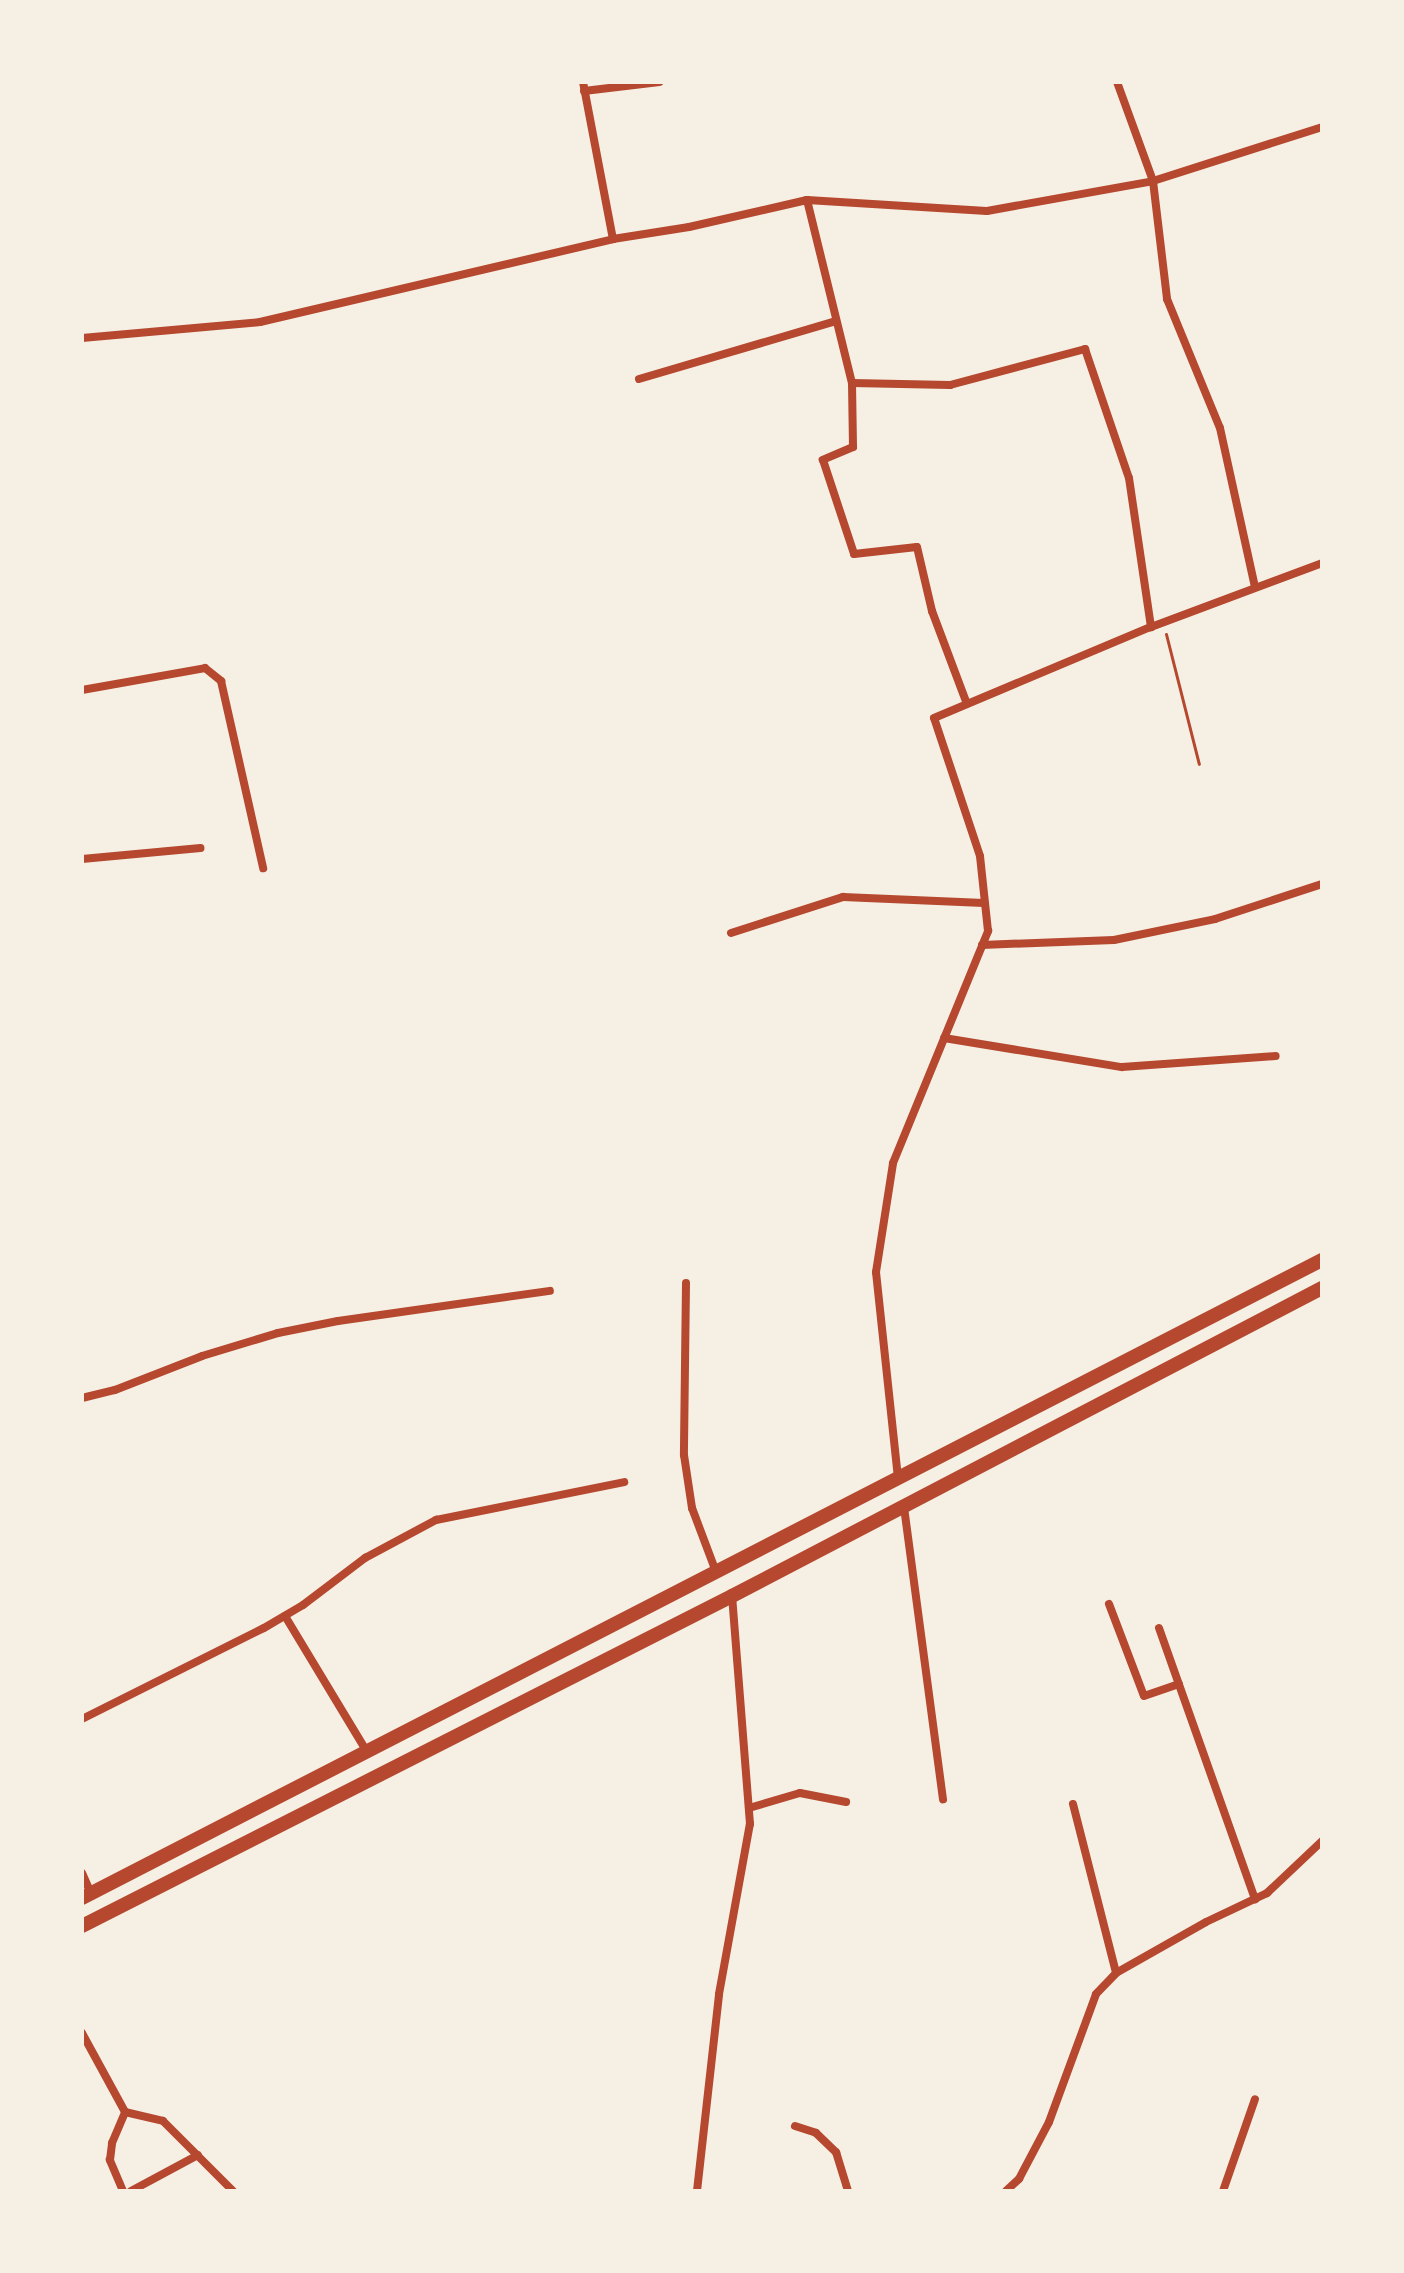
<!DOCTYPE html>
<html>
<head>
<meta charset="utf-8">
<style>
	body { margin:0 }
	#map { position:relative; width:1404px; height:2273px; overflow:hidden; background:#f6efe4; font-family:"DM Sans",sans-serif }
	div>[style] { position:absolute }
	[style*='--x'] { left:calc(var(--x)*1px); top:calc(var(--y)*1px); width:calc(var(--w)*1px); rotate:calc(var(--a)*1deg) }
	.path>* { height:3px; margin:-1.5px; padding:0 1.5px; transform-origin:1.5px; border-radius:1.5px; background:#b5482f }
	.minor>* { height:8px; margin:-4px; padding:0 4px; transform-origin:4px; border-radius:4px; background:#b5482f }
	.secondary>* { height:14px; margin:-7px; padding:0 7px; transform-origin:7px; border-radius:7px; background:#b5482f }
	span { translate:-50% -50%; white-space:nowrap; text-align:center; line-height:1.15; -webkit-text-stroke:6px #f6efe4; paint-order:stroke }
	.frame { position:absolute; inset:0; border:84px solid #f6efe4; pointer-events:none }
</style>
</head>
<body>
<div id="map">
	<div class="path">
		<i style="--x:1166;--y:634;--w:134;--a:75.8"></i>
	</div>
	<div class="minor">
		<i style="--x:583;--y:82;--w:160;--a:79.2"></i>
		<i style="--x:1117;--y:82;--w:105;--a:70"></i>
		<i style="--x:1153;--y:181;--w:119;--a:83.2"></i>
		<i style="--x:1167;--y:299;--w:139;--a:67.7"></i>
		<i style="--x:1220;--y:428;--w:163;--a:77.6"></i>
		<i style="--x:584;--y:91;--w:76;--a:-6.8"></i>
		<i style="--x:807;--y:200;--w:188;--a:76.2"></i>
		<i style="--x:852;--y:383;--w:64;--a:89.1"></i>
		<i style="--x:853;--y:447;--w:33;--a:157"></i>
		<i style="--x:823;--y:460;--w:99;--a:71.7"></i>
		<i style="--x:854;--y:554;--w:63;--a:-6.3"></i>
		<i style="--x:917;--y:547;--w:66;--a:76.8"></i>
		<i style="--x:932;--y:611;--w:99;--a:69.4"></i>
		<i style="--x:82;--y:338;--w:179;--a:-5.1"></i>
		<i style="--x:260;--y:322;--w:363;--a:-13.2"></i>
		<i style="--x:613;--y:239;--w:77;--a:-9"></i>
		<i style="--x:689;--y:227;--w:121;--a:-12.9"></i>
		<i style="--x:807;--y:200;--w:180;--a:3.5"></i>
		<i style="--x:987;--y:211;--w:169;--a:-10.2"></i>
		<i style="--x:1153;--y:181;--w:177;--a:-17.7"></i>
		<i style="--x:639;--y:379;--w:205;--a:-16.4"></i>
		<i style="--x:852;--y:383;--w:98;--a:1.2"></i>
		<i style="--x:950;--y:385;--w:140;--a:-14.9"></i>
		<i style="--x:1085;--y:349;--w:136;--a:71.2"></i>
		<i style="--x:1129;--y:478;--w:151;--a:81.6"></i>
		<i style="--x:82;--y:690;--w:125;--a:-10.1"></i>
		<i style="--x:205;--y:668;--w:21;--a:39"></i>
		<i style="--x:221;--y:681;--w:192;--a:77.3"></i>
		<i style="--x:82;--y:859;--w:119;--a:-5.3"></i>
		<i style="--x:731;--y:933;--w:118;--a:-17.8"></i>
		<i style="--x:843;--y:897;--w:141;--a:2.4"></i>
		<i style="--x:982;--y:945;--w:132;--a:-2.2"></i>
		<i style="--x:1114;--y:940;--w:103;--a:-11.7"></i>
		<i style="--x:1215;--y:919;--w:113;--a:-18.1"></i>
		<i style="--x:944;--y:1038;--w:180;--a:9.3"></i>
		<i style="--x:1122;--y:1067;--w:154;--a:-4.1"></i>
		<i style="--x:686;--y:1283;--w:172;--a:90.7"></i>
		<i style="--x:684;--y:1455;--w:54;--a:81.4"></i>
		<i style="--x:692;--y:1508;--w:68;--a:69.4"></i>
		<i style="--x:82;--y:1398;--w:34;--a:-14"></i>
		<i style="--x:115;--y:1390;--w:93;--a:-21.3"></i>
		<i style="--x:202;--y:1356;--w:79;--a:-16.8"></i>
		<i style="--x:278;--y:1333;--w:61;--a:-11.3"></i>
		<i style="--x:338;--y:1321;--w:214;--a:-8.1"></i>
		<i style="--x:898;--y:1478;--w:207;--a:-96.1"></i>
		<i style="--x:876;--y:1272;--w:110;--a:-81.1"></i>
		<i style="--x:893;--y:1163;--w:251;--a:-67.7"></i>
		<i style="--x:988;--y:931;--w:75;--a:-96.1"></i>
		<i style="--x:980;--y:856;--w:145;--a:-108.4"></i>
		<i style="--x:934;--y:718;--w:235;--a:-22.8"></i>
		<i style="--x:1151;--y:627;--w:183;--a:-20.5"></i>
		<i style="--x:904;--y:1507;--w:295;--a:82.4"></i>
		<i style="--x:1109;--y:1604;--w:98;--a:69.2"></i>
		<i style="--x:1144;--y:1696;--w:37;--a:-19"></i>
		<i style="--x:285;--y:1616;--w:159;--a:58.9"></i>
		<i style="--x:1159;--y:1628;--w:288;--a:70.5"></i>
		<i style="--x:82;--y:1719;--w:203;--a:-26.6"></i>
		<i style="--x:264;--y:1628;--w:45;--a:-30.5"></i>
		<i style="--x:303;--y:1605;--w:78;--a:-37.2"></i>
		<i style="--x:365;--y:1558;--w:81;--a:-28.2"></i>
		<i style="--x:436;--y:1520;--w:192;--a:-11.4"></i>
		<i style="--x:1073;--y:1804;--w:174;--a:75.7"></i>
		<i style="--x:749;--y:1808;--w:53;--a:-16.4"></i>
		<i style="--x:800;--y:1793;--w:47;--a:11.1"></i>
		<i style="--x:82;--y:1873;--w:22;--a:66"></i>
		<i style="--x:82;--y:2033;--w:90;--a:61.4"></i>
		<i style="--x:125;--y:2112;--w:39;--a:13"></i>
		<i style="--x:163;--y:2121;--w:99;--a:45"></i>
		<i style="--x:795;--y:2126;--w:22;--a:18"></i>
		<i style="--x:816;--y:2133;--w:28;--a:44"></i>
		<i style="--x:836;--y:2152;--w:41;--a:72.9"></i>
		<i style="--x:123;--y:2191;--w:34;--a:-113"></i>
		<i style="--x:110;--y:2160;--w:17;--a:-83"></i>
		<i style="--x:112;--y:2143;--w:34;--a:-67"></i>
		<i style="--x:131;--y:2191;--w:76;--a:-28.2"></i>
		<i style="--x:697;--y:2191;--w:198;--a:-83.6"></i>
		<i style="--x:719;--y:1994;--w:173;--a:-79.7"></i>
		<i style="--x:750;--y:1824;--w:229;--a:-94.5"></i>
		<i style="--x:1006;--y:2191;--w:18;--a:-43"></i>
		<i style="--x:1019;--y:2179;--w:64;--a:-62.2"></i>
		<i style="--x:1049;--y:2122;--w:136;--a:-69.8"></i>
		<i style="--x:1096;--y:1994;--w:29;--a:-46"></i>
		<i style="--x:1116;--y:1973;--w:103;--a:-29.5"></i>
		<i style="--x:1206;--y:1922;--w:68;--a:-25.4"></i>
		<i style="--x:1267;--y:1893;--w:76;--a:-43.4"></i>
		<i style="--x:1223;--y:2191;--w:97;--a:-70.8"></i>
	</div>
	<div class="secondary">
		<i style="--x:82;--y:1898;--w:1395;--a:-27.23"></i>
		<i style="--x:82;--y:1926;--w:729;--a:-26.92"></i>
		<i style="--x:732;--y:1596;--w:666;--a:-27.57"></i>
	</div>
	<div class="frame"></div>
</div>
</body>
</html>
